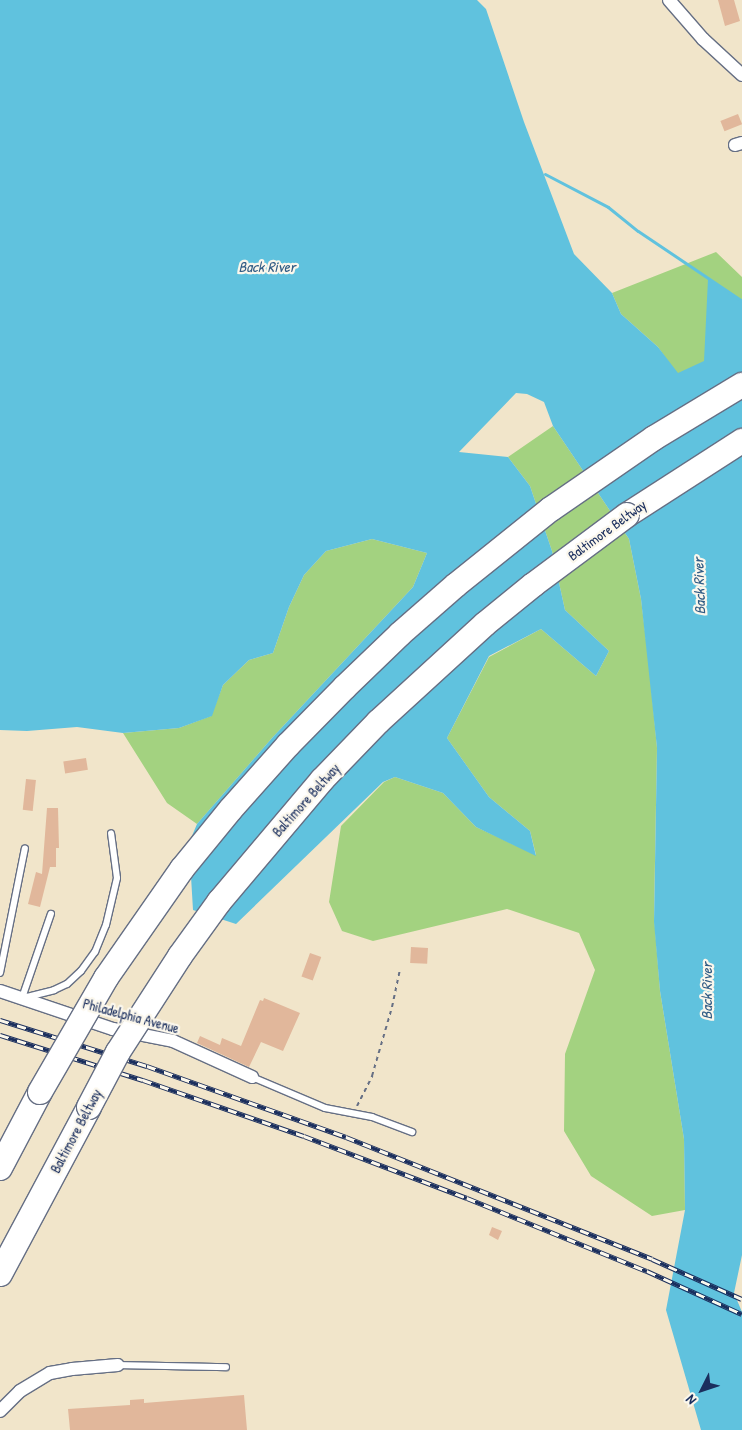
<!DOCTYPE html>
<html>
<head>
<meta charset="utf-8">
<style>
	body { margin:0 }
	#map { position:relative; width:742px; height:1430px; overflow:hidden; background:#f1e5ca; font-family:"Patrick Hand",sans-serif }
	div>[style] { position:absolute }
	[style*='--x'] { left:calc(var(--x)*1px); top:calc(var(--y)*1px); width:calc(var(--w)*1px); rotate:calc(var(--a)*1deg) }
	.green>* { inset:0; background:#a3d280 }
	.water>* { inset:0; background:#60c2de }
	.stream>* { height:3px; margin:-1.5px; padding:0 1.5px; transform-origin:1.5px; border-radius:1.5px; background:#60c2de }
	.building>* { inset:0; background:#e1b79b; transform-origin:0 0 }
	.path>* { height:2px; margin-top:-1px; transform-origin:0; background:repeating-linear-gradient(90deg,#666f84 0 4px,transparent 0 8px) }
	.roads { filter:drop-shadow(1px 0 #666f84) drop-shadow(-1px 0 #666f84) drop-shadow(0 1px #666f84) drop-shadow(0 -1px #666f84) }
	.service>* { height:6px; margin:-3px; padding:0 3px; transform-origin:3px; border-radius:3px; background:#fff }
	.minor>* { height:12px; margin:-6px; padding:0 6px; transform-origin:6px; border-radius:6px; background:#fff }
	.motorway>* { height:24px; margin:-12px; padding:0 12px; transform-origin:12px; border-radius:12px; background:#fff }
	.rail>* { height:5px; margin-top:-2.5px; transform-origin:0; background:repeating-linear-gradient(90deg,#fbf7ec 0 9px,#1b2f5e 0 18px); box-sizing:border-box; border-block:1px solid #1b2f5e }
	.bridges { filter:drop-shadow(1px 0 #666f84) drop-shadow(-1px 0 #666f84) drop-shadow(0 1px #666f84) drop-shadow(0 -1px #666f84) }
	.motorway-bridge>* { height:24px; margin:-12px; padding:0 12px; transform-origin:12px; border-radius:12px; background:#fff }
	span { translate:-50% -50%; white-space:nowrap; text-align:center; line-height:1.15; -webkit-text-stroke:4.5px #fbf7ec; paint-order:stroke }
	.street-label { font-size:14px; color:#1b2f5e }
	.water-label { font-size:15px; color:#305b84; font-style:italic }
	.north { position:absolute; left:677px; top:1365px; width:50px; height:50px; -webkit-text-stroke:4px #fbf7ec; paint-order:stroke; rotate:229deg; font-size:14px; font-weight:700; line-height:20px; text-align:center; color:#1b2f5e }
	.north::after { content:''; display:block; margin:auto; width:18px; height:22px; background:#1b2f5e; clip-path:polygon(50% 0,100% 100%,50% 72%,0 100%) }
</style>
</head>
<body>
<div id="map">
	<div class="green">
		<i style="clip-path:polygon(716px 252px,742px 277px,742px 468px,658px 347px,621px 314px,612px 293px)"></i>
		<i style="clip-path:polygon(553px 426px,629px 539px,641px 599px,649px 664px,657px 748px,654px 916px,660px 991px,684px 1139px,685px 1210px,652px 1216px,591px 1176px,564px 1131px,565px 1054px,595px 970px,579px 933px,507px 909px,373px 941px,342px 931px,329px 902px,341px 826px,384px 782px,395px 777px,443px 793px,476px 827px,536px 855px,530px 831px,489px 797px,447px 738px,489px 657px,541px 629px,596px 676px,609px 651px,565px 610px,552px 551px,530px 486px,508px 457px)"></i>
		<i style="clip-path:polygon(372px 539px,427px 553px,413px 587px,272px 738px,197px 824px,167px 803px,123px 733px,179px 728px,211px 716px,223px 685px,249px 660px,273px 653px,289px 607px,304px 575px,326px 551px)"></i>
	</div>
	<div class="water">
		<i style="clip-path:polygon(0 0,477px 0,486px 9px,524px 122px,574px 254px,612px 293px,621px 314px,658px 347px,678px 373px,704px 361px,708px 279px,742px 301px,742px 1255px,734px 1293px,742px 1312px,742px 1430px,701px 1430px,666px 1310px,685px 1210px,684px 1139px,660px 991px,654px 922px,657px 748px,641px 599px,629px 539px,553px 426px,544px 402px,527px 394px,516px 393px,459px 452px,508px 457px,530px 486px,552px 551px,565px 610px,609px 651px,596px 676px,541px 629px,489px 656px,447px 738px,489px 797px,530px 831px,536px 856px,476px 827px,443px 793px,395px 777px,383px 782px,236px 924px,193px 910px,189px 843px,197px 824px,272px 738px,413px 587px,427px 553px,372px 539px,326px 551px,304px 575px,289px 607px,273px 653px,249px 660px,223px 685px,212px 716px,179px 728px,123px 733px,77px 727px,27px 731px,0 730px)"></i>
	</div>
	<div class="stream">
		<i style="--x:545;--y:174;--w:71;--a:27.6"></i>
		<i style="--x:608;--y:207;--w:38;--a:39"></i>
		<i style="--x:638;--y:231;--w:125;--a:33.9"></i>
	</div>
	<div class="building">
		<i style="clip-path:polygon(718px 0,734px 0,740px 21px,725px 26px)"></i>
		<i style="left:738px;top:114px;width:11px;height:19px;rotate:68deg"></i>
		<i style="left:86px;top:758px;width:12px;height:23px;rotate:81deg"></i>
		<i style="left:26px;top:779px;width:10px;height:31px;rotate:6deg"></i>
		<i style="clip-path:polygon(47px 808px,58px 808px,59px 848px,56px 848px,56px 867px,50px 867px,40px 907px,28px 904px,36px 872px,42px 874px)"></i>
		<i style="left:411px;top:947px;width:17px;height:16px;rotate:3deg"></i>
		<i style="left:310px;top:953px;width:12px;height:25px;rotate:20deg"></i>
		<i style="clip-path:polygon(264px 998px,300px 1013px,283px 1051px,261px 1042px,249px 1067px,197px 1043px,200px 1036px,220px 1045px,222px 1038px,241px 1046px,260px 1000px,263px 1001px)"></i>
		<i style="clip-path:polygon(492px 1227px,502px 1231px,498px 1240px,489px 1235px)"></i>
		<i style="clip-path:polygon(244px 1395px,247px 1430px,70px 1430px,68px 1409px,130px 1405px,130px 1400px,144px 1399px,144px 1403px)"></i>
	</div>
	<div class="path">
		<i style="--x:357;--y:1106;--w:34;--a:-63"></i>
		<i style="--x:372;--y:1076;--w:72;--a:-73.8"></i>
		<i style="--x:392;--y:1007;--w:38;--a:-78"></i>
	</div>
	<div class="roads">
		<div class="service">
			<i style="--x:0;--y:973;--w:127;--a:-78.7"></i>
			<i style="--x:22;--y:998;--w:89;--a:-71"></i>
			<i style="--x:23;--y:998;--w:32;--a:-14"></i>
			<i style="--x:54;--y:990;--w:14;--a:-25"></i>
			<i style="--x:67;--y:984;--w:19;--a:-43"></i>
			<i style="--x:81;--y:971;--w:24;--a:-54"></i>
			<i style="--x:95;--y:952;--w:29;--a:-68"></i>
			<i style="--x:106;--y:925;--w:48;--a:-76.8"></i>
			<i style="--x:117;--y:878;--w:45;--a:-97.6"></i>
			<i style="--x:252;--y:1077;--w:79;--a:23"></i>
			<i style="--x:325;--y:1108;--w:48;--a:10.8"></i>
			<i style="--x:372;--y:1117;--w:43;--a:20.6"></i>
			<i style="--x:118;--y:1365;--w:108;--a:1.1"></i>
		</div>
		<div class="minor">
			<i style="--x:669;--y:0;--w:52;--a:48.9"></i>
			<i style="--x:703;--y:39;--w:53;--a:42.7"></i>
			<i style="--x:735;--y:145;--w:7;--a:-16"></i>
			<i style="--x:0;--y:991;--w:119;--a:18.6"></i>
			<i style="--x:113;--y:1029;--w:61;--a:11.3"></i>
			<i style="--x:173;--y:1041;--w:87;--a:24.5"></i>
			<i style="--x:0;--y:1411;--w:28;--a:-45"></i>
			<i style="--x:20;--y:1391;--w:35;--a:-31"></i>
			<i style="--x:50;--y:1373;--w:22;--a:-10"></i>
			<i style="--x:72;--y:1369;--w:46;--a:-5"></i>
		</div>
		<div class="motorway">
			<i style="--x:627;--y:515;--w:137;--a:-32.8"></i>
			<i style="--x:0;--y:1168;--w:86;--a:-62.2"></i>
			<i style="--x:0;--y:1274;--w:189;--a:-61.9"></i>
		</div>
	</div>
	<div class="rail">
		<i style="--x:0;--y:1020;--w:154;--a:17.4"></i>
		<i style="--x:147;--y:1066;--w:211;--a:19.6"></i>
		<i style="--x:346;--y:1137;--w:329;--a:21.7"></i>
		<i style="--x:652;--y:1259;--w:98;--a:24"></i>
		<i style="--x:0;--y:1035;--w:150;--a:17.5"></i>
		<i style="--x:143;--y:1080;--w:170;--a:19.2"></i>
		<i style="--x:304;--y:1136;--w:174;--a:20.8"></i>
		<i style="--x:467;--y:1198;--w:194;--a:22.1"></i>
		<i style="--x:647;--y:1271;--w:104;--a:24.4"></i>
	</div>
	<div class="bridges">
		<div class="motorway-bridge">
			<i style="--x:40;--y:1092;--w:132;--a:-59.9"></i>
			<i style="--x:106;--y:978;--w:133;--a:-55.1"></i>
			<i style="--x:182;--y:869;--w:77;--a:-50.8"></i>
			<i style="--x:231;--y:809;--w:86;--a:-48.3"></i>
			<i style="--x:288;--y:745;--w:81;--a:-45.5"></i>
			<i style="--x:345;--y:687;--w:76;--a:-43.9"></i>
			<i style="--x:400;--y:634;--w:74;--a:-41.2"></i>
			<i style="--x:456;--y:585;--w:122;--a:-38.7"></i>
			<i style="--x:551;--y:509;--w:125;--a:-34.6"></i>
			<i style="--x:654;--y:438;--w:103;--a:-31.1"></i>
			<i style="--x:89;--y:1107;--w:62;--a:-62.2"></i>
			<i style="--x:118;--y:1052;--w:114;--a:-57.1"></i>
			<i style="--x:180;--y:956;--w:67;--a:-54.2"></i>
			<i style="--x:219;--y:902;--w:160;--a:-49.8"></i>
			<i style="--x:322;--y:780;--w:81;--a:-46"></i>
			<i style="--x:378;--y:722;--w:145;--a:-42.5"></i>
			<i style="--x:485;--y:624;--w:62;--a:-39.1"></i>
			<i style="--x:533;--y:585;--w:117;--a:-36.7"></i>
		</div>
	</div>
	<div class="street-label">
		<span style="left:607px;top:530px;rotate:-36deg">Baltimore Beltway</span>
		<span style="left:306px;top:800px;rotate:-48deg">Baltimore Beltway</span>
		<span style="left:131px;top:1016px;rotate:15deg">Philadelphia Avenue</span>
		<span style="left:76px;top:1131px;rotate:-62deg">Baltimore Beltway</span>
	</div>
	<div class="water-label">
		<span style="left:267px;top:267px">Back River</span>
		<span style="left:699px;top:586px;rotate:-92deg">Back River</span>
		<span style="left:707px;top:991px;rotate:-90deg">Back River</span>
	</div>
	<div class="north">N</div>
</div>
</body>
</html>
